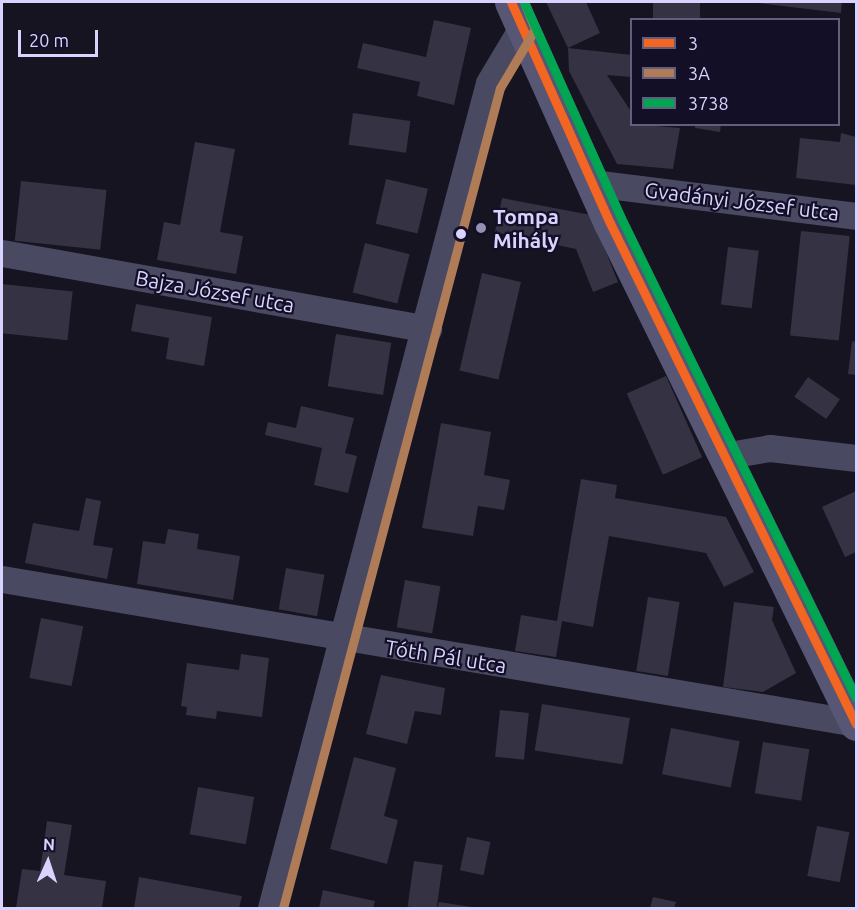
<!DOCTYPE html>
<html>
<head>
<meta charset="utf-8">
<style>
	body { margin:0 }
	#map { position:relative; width:858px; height:910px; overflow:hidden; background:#161421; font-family:Ubuntu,sans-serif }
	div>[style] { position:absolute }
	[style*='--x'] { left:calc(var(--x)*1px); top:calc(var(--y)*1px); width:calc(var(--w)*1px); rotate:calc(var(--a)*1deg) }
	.building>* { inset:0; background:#343243; transform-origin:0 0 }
	.minor>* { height:27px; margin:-13.5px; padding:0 13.5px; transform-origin:13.5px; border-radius:13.5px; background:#4a4962 }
	.secondary>* { height:33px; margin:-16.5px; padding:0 16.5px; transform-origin:16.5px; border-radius:16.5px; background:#575674 }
	.bus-1>* { height:9px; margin:-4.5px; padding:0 4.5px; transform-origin:4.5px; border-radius:4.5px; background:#f26522 }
	.bus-2>* { height:9px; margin:-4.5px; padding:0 4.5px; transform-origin:4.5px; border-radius:4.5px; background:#b07c57 }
	.bus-3>* { height:9px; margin:-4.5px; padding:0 4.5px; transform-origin:4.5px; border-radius:4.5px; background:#00a651 }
	.dots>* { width:16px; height:16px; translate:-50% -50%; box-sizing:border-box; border:3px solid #130f26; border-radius:50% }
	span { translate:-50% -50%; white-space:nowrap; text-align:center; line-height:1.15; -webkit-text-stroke:4.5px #130f26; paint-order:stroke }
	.street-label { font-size:21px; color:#d9d4ff }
	.poi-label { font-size:21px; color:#d9d4ff; font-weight:700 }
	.left { translate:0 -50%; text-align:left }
	.frame { position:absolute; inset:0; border:3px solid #d9d4ff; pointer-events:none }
	.legend { position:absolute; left:630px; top:18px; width:210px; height:108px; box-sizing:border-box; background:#130f26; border:2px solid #625e7d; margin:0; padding:8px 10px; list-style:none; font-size:18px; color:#d9d4ff }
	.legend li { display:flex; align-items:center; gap:12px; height:30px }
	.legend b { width:30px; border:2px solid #625e7d }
	.north { position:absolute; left:18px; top:832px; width:60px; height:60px; -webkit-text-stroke:4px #130f26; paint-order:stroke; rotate:3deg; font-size:16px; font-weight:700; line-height:24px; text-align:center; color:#d9d4ff }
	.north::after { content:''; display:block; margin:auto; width:21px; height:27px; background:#d9d4ff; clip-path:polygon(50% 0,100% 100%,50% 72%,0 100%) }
	.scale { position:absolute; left:18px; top:30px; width:80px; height:27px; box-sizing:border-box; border:3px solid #d9d4ff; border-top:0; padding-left:8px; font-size:18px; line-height:21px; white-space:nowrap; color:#d9d4ff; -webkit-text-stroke:4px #130f26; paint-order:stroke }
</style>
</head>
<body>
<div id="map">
	<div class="building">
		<i style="clip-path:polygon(546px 2px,586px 2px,600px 33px,568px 48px)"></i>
		<i style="left:653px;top:2px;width:47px;height:18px"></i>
		<i style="clip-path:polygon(750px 2px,842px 2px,841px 13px)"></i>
		<i style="clip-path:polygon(434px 20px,471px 28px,454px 105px,417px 96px,420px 82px,357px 68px,363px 43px,426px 57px)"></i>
		<i style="clip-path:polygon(568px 48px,632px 55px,632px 77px,607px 75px,632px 113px,632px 124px,680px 128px,673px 169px,617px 164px,569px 71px)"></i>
		<i style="left:353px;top:113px;width:58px;height:32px;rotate:8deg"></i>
		<i style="clip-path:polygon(695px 124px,721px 124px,720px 132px,695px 128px)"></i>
		<i style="clip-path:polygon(841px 133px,856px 137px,856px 185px,796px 178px,800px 138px,840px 142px)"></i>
		<i style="clip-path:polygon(195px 142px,235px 149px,220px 232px,243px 236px,236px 274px,157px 260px,164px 222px,180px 225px)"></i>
		<i style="left:386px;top:179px;width:43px;height:46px;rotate:13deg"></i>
		<i style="left:21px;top:181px;width:86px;height:60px;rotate:6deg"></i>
		<i style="clip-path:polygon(502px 198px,591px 215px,618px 282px,593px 292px,576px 249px,495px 232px)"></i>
		<i style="left:801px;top:231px;width:49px;height:105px;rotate:6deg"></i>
		<i style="left:365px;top:243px;width:46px;height:51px;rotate:14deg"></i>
		<i style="left:728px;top:247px;width:31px;height:58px;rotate:7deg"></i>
		<i style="left:482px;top:273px;width:40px;height:100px;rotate:13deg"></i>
		<i style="left:2px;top:284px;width:71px;height:49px;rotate:6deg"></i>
		<i style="clip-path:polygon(136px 304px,212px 317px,204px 366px,166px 359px,169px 338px,131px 331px)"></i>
		<i style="left:336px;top:334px;width:56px;height:53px;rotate:9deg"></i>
		<i style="clip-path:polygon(852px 341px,856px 342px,856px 375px,848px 374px)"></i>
		<i style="left:666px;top:376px;width:89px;height:43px;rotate:66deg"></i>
		<i style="left:808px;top:377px;width:39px;height:24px;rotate:35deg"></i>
		<i style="clip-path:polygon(301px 406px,354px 418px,345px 453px,357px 456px,348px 493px,314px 485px,322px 448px,265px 435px,268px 422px,296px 428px)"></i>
		<i style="clip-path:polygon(441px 423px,491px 432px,484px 475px,510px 480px,504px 510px,478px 506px,473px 536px,422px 528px)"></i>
		<i style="clip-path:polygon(581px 479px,617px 485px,615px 498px,726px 517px,754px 572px,724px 587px,706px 553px,609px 536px,593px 627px,562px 621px,556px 657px,515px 651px,521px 615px,557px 621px)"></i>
		<i style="clip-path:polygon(856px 491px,856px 552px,845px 557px,822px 507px)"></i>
		<i style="clip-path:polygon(86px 498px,101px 501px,93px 545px,113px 548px,107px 579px,25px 563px,33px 523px,79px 531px)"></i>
		<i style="clip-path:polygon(168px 529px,199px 534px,197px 549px,240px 556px,233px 600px,137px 584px,143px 541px,165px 544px)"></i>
		<i style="left:286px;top:568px;width:39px;height:42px;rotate:10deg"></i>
		<i style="left:405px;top:580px;width:36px;height:48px;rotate:10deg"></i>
		<i style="left:648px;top:597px;width:32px;height:75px;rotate:9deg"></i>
		<i style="clip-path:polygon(734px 602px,774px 607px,772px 620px,796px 673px,763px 692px,723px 687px)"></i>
		<i style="left:41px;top:618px;width:43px;height:61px;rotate:11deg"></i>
		<i style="clip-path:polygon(241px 654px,269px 658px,262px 717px,217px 711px,216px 719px,186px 715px,187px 707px,181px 706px,187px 663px,239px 670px)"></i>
		<i style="clip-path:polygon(381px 675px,445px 688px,441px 715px,415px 711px,407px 744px,366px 734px)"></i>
		<i style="left:542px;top:704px;width:89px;height:47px;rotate:9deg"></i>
		<i style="left:500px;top:710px;width:29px;height:47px;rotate:6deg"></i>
		<i style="left:671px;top:728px;width:70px;height:47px;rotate:11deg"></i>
		<i style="left:763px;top:742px;width:47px;height:52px;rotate:9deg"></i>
		<i style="clip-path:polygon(354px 757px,396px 768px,384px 816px,398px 820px,387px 864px,330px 849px)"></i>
		<i style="left:198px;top:787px;width:57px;height:48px;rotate:10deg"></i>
		<i style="clip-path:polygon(47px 821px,72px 825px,64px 875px,106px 881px,102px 908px,16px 908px,22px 869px,40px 871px)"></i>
		<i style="left:817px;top:826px;width:33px;height:51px;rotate:11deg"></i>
		<i style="left:467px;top:837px;width:24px;height:34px;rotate:12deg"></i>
		<i style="left:414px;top:861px;width:29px;height:46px;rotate:8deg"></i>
		<i style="clip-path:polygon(139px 877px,242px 896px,239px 908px,134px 908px)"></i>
		<i style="clip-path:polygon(323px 890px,375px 901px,373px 908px,319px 908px)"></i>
		<i style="clip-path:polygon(653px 897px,676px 902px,674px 908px,650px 908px)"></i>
		<i style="clip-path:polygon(439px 902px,472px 907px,472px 908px,437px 908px)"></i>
	</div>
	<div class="minor">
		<i style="--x:592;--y:183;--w:266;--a:7.1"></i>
		<i style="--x:2;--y:253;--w:433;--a:10.1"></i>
		<i style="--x:723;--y:456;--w:48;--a:-9.7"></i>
		<i style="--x:770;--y:448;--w:87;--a:6.6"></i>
		<i style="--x:2;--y:579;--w:866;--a:9.57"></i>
		<i style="--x:271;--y:908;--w:853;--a:-75.2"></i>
		<i style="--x:489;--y:83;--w:66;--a:-59.2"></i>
	</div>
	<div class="secondary">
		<i style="--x:511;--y:2;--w:242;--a:65.9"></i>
		<i style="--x:610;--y:223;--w:558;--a:63.85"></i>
	</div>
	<div class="bus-1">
		<i style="--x:511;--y:2;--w:242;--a:65.9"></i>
		<i style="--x:610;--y:223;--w:558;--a:63.85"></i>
	</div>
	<div class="bus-2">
		<i style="--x:283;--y:908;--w:848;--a:-75.18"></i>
		<i style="--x:500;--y:88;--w:69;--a:-59.3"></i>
		<i style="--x:535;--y:29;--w:29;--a:-112"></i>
	</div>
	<div class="bus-3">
		<i style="--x:524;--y:2;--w:237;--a:65.8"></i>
		<i style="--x:621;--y:218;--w:534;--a:63.91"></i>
	</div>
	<div class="dots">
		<i style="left:481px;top:228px;background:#9591b1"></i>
		<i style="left:461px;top:234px;background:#d9d4ff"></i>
	</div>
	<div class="street-label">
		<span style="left:742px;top:201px;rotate:7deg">Gvadányi József utca</span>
		<span style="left:215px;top:291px;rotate:10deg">Bajza József utca</span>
		<span style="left:446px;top:656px;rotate:9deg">Tóth Pál utca</span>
	</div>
	<div class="poi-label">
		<span class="left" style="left:493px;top:228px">Tompa<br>Mihály</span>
	</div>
	<div class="frame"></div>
	<ul class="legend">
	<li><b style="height:8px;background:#f26522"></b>3</li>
	<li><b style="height:8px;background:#b07c57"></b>3A</li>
	<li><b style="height:8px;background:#00a651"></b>3738</li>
	</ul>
	<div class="north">N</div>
	<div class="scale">20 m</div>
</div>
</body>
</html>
